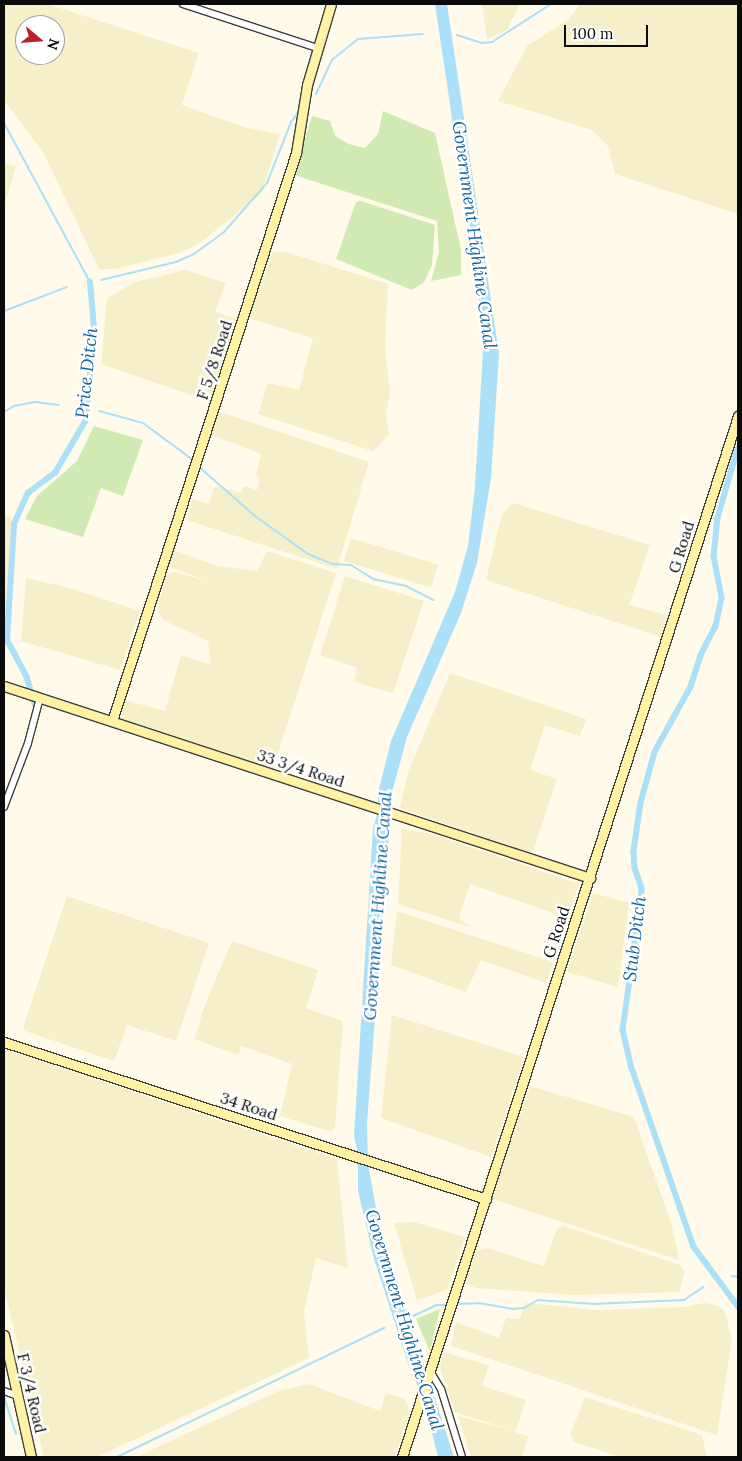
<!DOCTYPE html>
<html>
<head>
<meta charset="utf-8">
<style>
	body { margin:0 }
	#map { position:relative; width:742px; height:1461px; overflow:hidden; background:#fffaea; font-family:Lora,serif }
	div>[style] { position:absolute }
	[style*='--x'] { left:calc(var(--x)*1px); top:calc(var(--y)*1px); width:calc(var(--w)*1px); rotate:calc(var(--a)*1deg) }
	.farmland>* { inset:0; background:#f5f0c9; transform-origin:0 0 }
	.green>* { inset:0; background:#d1eab3 }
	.water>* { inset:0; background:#acdff8 }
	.stream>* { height:2px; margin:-1px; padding:0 1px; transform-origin:1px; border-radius:1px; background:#acdff8 }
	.canal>* { height:5.5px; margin:-2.75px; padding:0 2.75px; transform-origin:2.75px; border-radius:2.75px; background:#acdff8 }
	.roads { filter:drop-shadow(1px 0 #3e3e3e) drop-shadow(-1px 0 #3e3e3e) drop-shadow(0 1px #3e3e3e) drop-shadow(0 -1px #3e3e3e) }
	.street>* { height:6px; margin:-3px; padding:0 3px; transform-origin:3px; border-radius:3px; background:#fff }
	.secondary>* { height:9px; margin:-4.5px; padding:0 4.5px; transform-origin:4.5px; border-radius:4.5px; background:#fff2a5 }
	span { translate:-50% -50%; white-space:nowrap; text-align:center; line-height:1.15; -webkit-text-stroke:5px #fff; paint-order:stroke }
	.street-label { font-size:16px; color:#0b0b0b }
	.water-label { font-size:18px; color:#1167a0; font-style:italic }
	.frame { position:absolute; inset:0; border:5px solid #0b0b0b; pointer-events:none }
	.north { position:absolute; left:15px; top:15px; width:50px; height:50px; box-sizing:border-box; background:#fff; border:1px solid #9d9d9d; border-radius:50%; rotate:108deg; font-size:14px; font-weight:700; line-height:20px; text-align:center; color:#0b0b0b }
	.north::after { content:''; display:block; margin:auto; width:18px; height:22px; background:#bf1f2d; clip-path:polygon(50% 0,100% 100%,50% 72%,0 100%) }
	.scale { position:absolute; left:564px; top:25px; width:84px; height:22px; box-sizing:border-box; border:2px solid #0b0b0b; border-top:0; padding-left:6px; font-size:15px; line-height:18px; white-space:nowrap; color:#0b0b0b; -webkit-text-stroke:4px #fff; paint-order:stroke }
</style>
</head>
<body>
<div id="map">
	<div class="farmland">
		<i style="clip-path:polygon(evenodd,4px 4px,47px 4px,199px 53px,182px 105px,247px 128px,280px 134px,261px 194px,201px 242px,183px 252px,115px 269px,99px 269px,44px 154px,4px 100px,4px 4px,25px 25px,55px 25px,55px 55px,25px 55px,25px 25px)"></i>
		<i style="clip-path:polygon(482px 4px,520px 4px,507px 30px,487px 39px)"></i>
		<i style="clip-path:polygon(580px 4px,738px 4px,738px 214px,615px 174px,608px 146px,592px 130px,498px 101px,527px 46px,569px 19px)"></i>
		<i style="clip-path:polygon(4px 163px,16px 166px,4px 207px)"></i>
		<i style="clip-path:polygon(273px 252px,286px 252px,388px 284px,385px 347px,390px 392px,386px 414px,389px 435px,373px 451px,258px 414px,268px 383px,299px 390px,313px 338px,248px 318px)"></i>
		<i style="clip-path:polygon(186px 270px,226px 283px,215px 312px,237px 319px,211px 402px,101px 364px,107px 298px,135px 282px)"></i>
		<i style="clip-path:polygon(224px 413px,369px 462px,337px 569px,187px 520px,192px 499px,209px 504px,215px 486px,241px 493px,244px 486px,257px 490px,260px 480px,256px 475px,261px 454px,209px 434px,216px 414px)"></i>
		<i style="clip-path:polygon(513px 503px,650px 545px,629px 605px,667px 615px,661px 637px,486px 580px,502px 514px)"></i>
		<i style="clip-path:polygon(4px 516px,11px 517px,6px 612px,4px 611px)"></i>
		<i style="left:351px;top:538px;width:91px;height:24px;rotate:17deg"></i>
		<i style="clip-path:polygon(174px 550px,217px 566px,257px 571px,267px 551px,336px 573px,273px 769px,124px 722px,121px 716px,125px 700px,165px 711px,181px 655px,211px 665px,208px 641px,163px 620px,157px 609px,167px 574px,174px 572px,208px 581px,168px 566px)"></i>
		<i style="clip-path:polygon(345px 576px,424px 601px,393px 693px,354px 682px,357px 668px,320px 655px)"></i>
		<i style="clip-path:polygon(26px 578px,70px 588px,140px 611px,120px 670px,21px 641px)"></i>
		<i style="clip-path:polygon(450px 673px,586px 719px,580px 736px,545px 725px,530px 770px,557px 779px,532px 854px,400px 808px,408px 772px)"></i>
		<i style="clip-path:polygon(402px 828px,438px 836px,579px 884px,567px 918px,470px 884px,459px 918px,472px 928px,398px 904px)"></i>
		<i style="clip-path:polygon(593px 893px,629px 903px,618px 987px,567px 972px)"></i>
		<i style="clip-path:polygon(67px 896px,209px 943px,176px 1041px,127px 1025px,114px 1061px,25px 1031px,23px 1028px)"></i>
		<i style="clip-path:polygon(397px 911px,547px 960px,553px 963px,546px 983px,481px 960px,466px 992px,391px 965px)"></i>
		<i style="clip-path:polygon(232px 941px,318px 970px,306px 1008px,343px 1021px,335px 1127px,331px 1132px,280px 1116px,292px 1064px,241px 1046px,238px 1055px,194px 1039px,206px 1002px)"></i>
		<i style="clip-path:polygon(392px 1015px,524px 1057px,491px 1157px,381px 1118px)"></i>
		<i style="clip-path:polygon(4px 1049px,337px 1159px,348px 1268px,316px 1258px,304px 1312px,309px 1358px,97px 1457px,44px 1457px,4px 1287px)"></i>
		<i style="clip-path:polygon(530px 1086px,634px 1117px,672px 1226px,679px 1260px,492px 1199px)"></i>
		<i style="clip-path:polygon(414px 1222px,465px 1237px,447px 1290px,417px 1300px,394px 1223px)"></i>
		<i style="clip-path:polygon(564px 1226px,680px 1265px,685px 1271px,679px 1292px,575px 1295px,476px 1288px,465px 1283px,476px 1250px,488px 1248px,544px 1266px,557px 1229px)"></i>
		<i style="clip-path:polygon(525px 1303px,599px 1310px,685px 1307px,706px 1303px,718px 1306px,725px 1312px,732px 1340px,717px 1435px,451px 1346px,456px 1322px,499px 1338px,506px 1318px,520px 1319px)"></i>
		<i style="clip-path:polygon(443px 1352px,489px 1365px,482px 1386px,526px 1400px,515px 1432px,528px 1436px,522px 1457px,471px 1457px,458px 1416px,514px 1431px,455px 1412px,440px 1368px)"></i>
		<i style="clip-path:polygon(309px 1384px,380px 1411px,386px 1393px,405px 1399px,410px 1411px,395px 1457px,136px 1457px,281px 1390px)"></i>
		<i style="clip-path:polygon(585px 1397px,702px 1435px,707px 1457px,621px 1457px,574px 1442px,570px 1435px)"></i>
	</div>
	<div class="green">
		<i style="clip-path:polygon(383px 111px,435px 133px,461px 250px,461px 275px,431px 281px,439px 252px,437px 221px,294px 175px,312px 116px,330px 121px,335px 136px,349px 144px,365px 148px,378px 134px)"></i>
		<i style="clip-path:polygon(361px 201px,435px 225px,432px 265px,424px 282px,412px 290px,336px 259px,356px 202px)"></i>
		<i style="clip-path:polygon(94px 426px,143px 440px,123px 496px,101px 488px,83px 537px,25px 519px,37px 496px,77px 461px)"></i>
		<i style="clip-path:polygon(440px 1309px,430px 1352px,416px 1319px)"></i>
	</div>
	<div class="water">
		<i style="clip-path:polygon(435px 4px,447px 4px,499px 354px,491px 478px,477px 563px,461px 613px,407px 737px,392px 792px,367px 1123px,368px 1163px,379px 1226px,454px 1457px,438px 1457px,424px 1400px,409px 1366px,374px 1259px,358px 1191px,358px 1153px,354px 1136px,373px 828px,378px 812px,378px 793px,391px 741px,455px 592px,468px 546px,475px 487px,484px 333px)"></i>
	</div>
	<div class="stream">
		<i style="--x:457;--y:35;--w:26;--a:18"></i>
		<i style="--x:482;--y:43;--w:10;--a:-6"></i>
		<i style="--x:492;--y:42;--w:70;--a:-32.8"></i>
		<i style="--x:316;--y:94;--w:38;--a:-65"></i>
		<i style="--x:332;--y:60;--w:33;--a:-39"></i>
		<i style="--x:358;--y:39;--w:65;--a:-4.4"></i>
		<i style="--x:4;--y:123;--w:181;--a:61.6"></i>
		<i style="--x:101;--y:280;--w:77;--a:-13.5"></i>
		<i style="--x:176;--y:262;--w:20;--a:-24"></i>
		<i style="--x:194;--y:254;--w:37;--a:-36"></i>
		<i style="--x:224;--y:232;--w:65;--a:-48.7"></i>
		<i style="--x:267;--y:183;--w:66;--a:-68.5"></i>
		<i style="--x:291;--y:122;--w:15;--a:-53"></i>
		<i style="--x:4;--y:311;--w:67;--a:-20.9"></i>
		<i style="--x:99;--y:411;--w:46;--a:15.3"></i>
		<i style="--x:143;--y:423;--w:62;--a:36.5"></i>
		<i style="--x:4;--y:412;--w:12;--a:-31"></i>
		<i style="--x:14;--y:406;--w:21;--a:-11"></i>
		<i style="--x:35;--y:402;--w:24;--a:7"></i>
		<i style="--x:198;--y:466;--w:76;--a:41.3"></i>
		<i style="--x:255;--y:516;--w:65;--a:35.6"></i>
		<i style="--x:308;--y:554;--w:27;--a:22"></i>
		<i style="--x:333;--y:564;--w:18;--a:3"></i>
		<i style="--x:351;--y:565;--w:26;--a:32"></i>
		<i style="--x:373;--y:579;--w:34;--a:12"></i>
		<i style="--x:406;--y:586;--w:31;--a:27"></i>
		<i style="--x:732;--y:1276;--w:6;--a:9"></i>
		<i style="--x:456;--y:1304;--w:23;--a:-2"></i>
		<i style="--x:479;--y:1303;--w:34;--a:10"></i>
		<i style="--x:512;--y:1309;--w:12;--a:-5"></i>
		<i style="--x:524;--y:1308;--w:16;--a:-30"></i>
		<i style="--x:538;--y:1300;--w:56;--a:4.1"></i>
		<i style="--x:594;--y:1304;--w:90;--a:-2.5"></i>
		<i style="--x:684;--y:1300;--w:23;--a:-34"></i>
		<i style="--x:413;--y:1316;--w:26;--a:-25"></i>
		<i style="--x:437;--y:1305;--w:12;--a:0"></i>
		<i style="--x:4;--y:1397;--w:39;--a:72"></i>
		<i style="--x:117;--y:1457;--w:297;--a:-25.8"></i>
	</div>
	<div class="canal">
		<i style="--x:738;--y:449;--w:72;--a:106.2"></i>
		<i style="--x:718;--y:518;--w:38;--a:96"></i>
		<i style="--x:714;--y:556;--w:43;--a:79.2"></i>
		<i style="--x:722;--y:598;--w:29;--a:102"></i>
		<i style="--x:716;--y:626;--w:34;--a:117"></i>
		<i style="--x:701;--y:656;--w:33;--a:108"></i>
		<i style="--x:691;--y:687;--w:74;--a:119"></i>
		<i style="--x:655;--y:752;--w:53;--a:105.4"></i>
		<i style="--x:641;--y:803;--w:49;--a:98.3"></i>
		<i style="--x:634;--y:851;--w:17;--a:87"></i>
		<i style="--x:635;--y:868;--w:21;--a:71"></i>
		<i style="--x:642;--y:888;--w:14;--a:94"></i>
		<i style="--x:641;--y:902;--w:129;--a:98"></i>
		<i style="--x:623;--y:1030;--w:39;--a:77"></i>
		<i style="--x:632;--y:1068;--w:189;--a:70.9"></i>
		<i style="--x:694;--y:1247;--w:74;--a:53.3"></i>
		<i style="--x:35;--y:705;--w:28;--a:-107"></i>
		<i style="--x:27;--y:678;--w:43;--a:-117.8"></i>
		<i style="--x:7;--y:640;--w:116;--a:-86.5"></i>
		<i style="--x:14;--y:524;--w:34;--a:-66"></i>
		<i style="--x:28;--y:493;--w:34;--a:-37"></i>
		<i style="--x:55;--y:473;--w:61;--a:-59.7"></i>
		<i style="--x:86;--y:420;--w:91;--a:-85"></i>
		<i style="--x:94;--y:329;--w:47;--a:-94.9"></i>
	</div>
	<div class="roads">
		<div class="street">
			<i style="--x:183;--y:4;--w:142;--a:18.1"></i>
			<i style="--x:4;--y:807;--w:68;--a:-69.4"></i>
			<i style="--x:28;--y:743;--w:47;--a:-75.1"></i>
			<i style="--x:430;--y:1371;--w:21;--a:59"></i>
			<i style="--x:441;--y:1389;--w:71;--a:72.8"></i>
			<i style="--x:4;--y:1391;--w:15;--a:20"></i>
		</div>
		<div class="secondary">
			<i style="--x:4;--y:686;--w:617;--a:18.14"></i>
			<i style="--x:112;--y:721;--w:597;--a:-72.05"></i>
			<i style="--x:296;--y:153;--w:69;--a:-80.8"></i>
			<i style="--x:307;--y:85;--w:84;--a:-73.5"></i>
			<i style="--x:4;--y:1042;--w:507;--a:18.04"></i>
			<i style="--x:4;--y:1335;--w:125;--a:77.5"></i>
			<i style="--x:402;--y:1457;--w:1094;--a:-72.11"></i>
		</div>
	</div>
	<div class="street-label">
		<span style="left:214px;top:360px;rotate:-72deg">F 5/8 Road</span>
		<span style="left:681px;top:547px;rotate:-73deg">G Road</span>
		<span style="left:301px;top:768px;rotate:18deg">33 3/4 Road</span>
		<span style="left:556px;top:932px;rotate:-72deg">G Road</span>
		<span style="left:249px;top:1106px;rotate:18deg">34 Road</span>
		<span style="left:32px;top:1393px;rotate:77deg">F 3/4 Road</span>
	</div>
	<div class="water-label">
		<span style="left:474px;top:235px;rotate:82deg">Government Highline Canal</span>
		<span style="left:87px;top:373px;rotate:-84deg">Price Ditch</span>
		<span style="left:378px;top:906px;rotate:-86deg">Government Highline Canal</span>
		<span style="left:635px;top:939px;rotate:-83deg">Stub Ditch</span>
		<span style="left:404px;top:1320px;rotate:73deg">Government Highline Canal</span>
	</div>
	<div class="frame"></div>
	<div class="north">N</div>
	<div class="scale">100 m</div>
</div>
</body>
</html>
